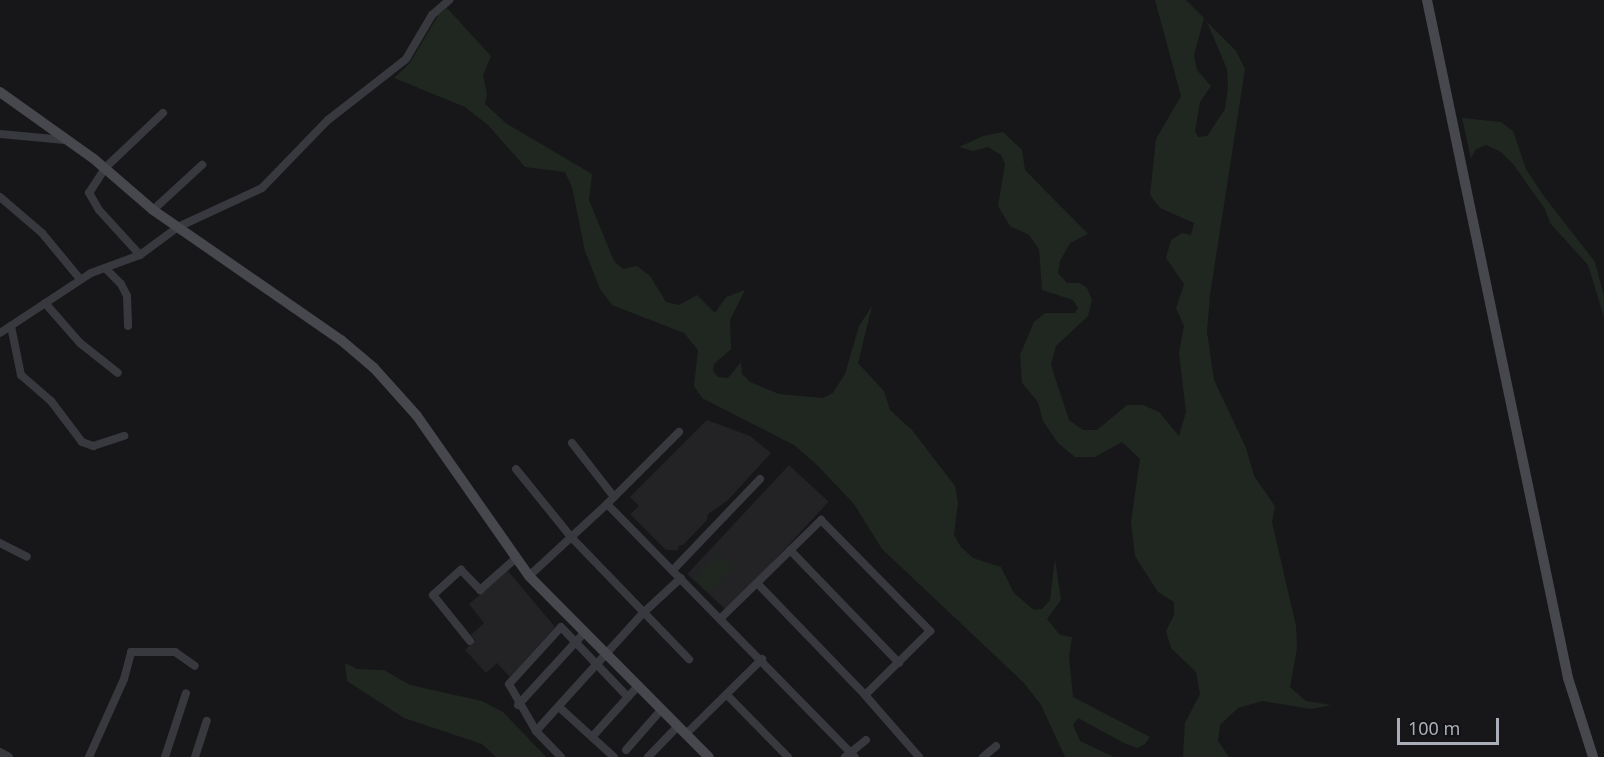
<!DOCTYPE html>
<html>
<head>
<meta charset="utf-8">
<style>
	body { margin:0 }
	#map { position:relative; width:1604px; height:757px; overflow:hidden; background:#171719; font-family:"Noto Sans",sans-serif }
	div>[style] { position:absolute }
	[style*='--x'] { left:calc(var(--x)*1px); top:calc(var(--y)*1px); width:calc(var(--w)*1px); rotate:calc(var(--a)*1deg) }
	.built>* { inset:0; background:#232326; transform-origin:0 0 }
	.green>* { inset:0; background:#1f2720; transform-origin:0 0 }
	.street>* { height:8px; margin:-4px; padding:0 4px; transform-origin:4px; border-radius:4px; background:#38393e }
	.secondary>* { height:10px; margin:-5px; padding:0 5px; transform-origin:5px; border-radius:5px; background:#46484e }
	span { translate:-50% -50%; white-space:nowrap; text-align:center; line-height:1.15; -webkit-text-stroke:4.5px #121214; paint-order:stroke }
	.scale { position:absolute; left:1397px; top:718px; width:102px; height:27px; box-sizing:border-box; border:3px solid #a9aeb9; border-top:0; padding-left:8px; font-size:18px; line-height:21px; white-space:nowrap; color:#a9aeb9; -webkit-text-stroke:4px #121214; paint-order:stroke }
</style>
</head>
<body>
<div id="map">
	<div class="built">
		<i style="clip-path:polygon(707px 420px,750px 436px,771px 453px,727px 501px,708px 514px,707px 520px,683px 545px,679px 545px,678px 550px,666px 550px,630px 514px,639px 506px,630px 497px)"></i>
		<i style="left:789px;top:465px;width:54px;height:149px;rotate:43deg"></i>
		<i style="clip-path:polygon(508px 571px,555px 627px,510px 677px,497px 663px,486px 673px,465px 650px,475px 640px,471px 635px,484px 623px,469px 604px)"></i>
	</div>
	<div class="green">
		<i style="clip-path:polygon(1155px 0,1186px 0,1204px 18px,1194px 55px,1197px 70px,1211px 86px,1200px 102px,1195px 131px,1198px 137px,1207px 136px,1225px 109px,1228px 88px,1227px 69px,1207px 22px,1236px 51px,1245px 69px,1210px 295px,1207px 332px,1214px 380px,1246px 448px,1254px 476px,1275px 506px,1272px 522px,1296px 626px,1297px 648px,1290px 687px,1306px 701px,1331px 705px,1311px 709px,1262px 701px,1238px 708px,1220px 725px,1218px 741px,1229px 757px,1183px 757px,1185px 723px,1200px 694px,1196px 672px,1171px 648px,1166px 631px,1174px 615px,1174px 602px,1158px 592px,1135px 556px,1131px 522px,1140px 459px,1122px 442px,1095px 457px,1075px 457px,1058px 443px,1043px 421px,1038px 402px,1022px 383px,1020px 355px,1034px 322px,1045px 313px,1075px 313px,1078px 308px,1073px 300px,1042px 290px,1039px 249px,1029px 235px,1010px 226px,998px 206px,1005px 164px,1001px 155px,988px 147px,973px 151px,959px 147px,983px 136px,1003px 132px,1022px 150px,1025px 170px,1088px 234px,1070px 243px,1060px 261px,1058px 273px,1067px 283px,1080px 283px,1087px 288px,1092px 300px,1088px 316px,1056px 346px,1051px 365px,1069px 420px,1083px 430px,1097px 430px,1127px 405px,1143px 405px,1159px 412px,1179px 436px,1186px 412px,1179px 353px,1184px 326px,1176px 308px,1184px 284px,1166px 258px,1171px 240px,1182px 233px,1191px 235px,1194px 223px,1160px 208px,1150px 195px,1156px 139px,1181px 96px)"></i>
		<i style="clip-path:polygon(447px 8px,491px 56px,483px 75px,487px 94px,485px 104px,507px 124px,592px 174px,589px 200px,614px 261px,623px 269px,637px 266px,650px 276px,666px 302px,679px 305px,697px 295px,715px 313px,726px 297px,745px 290px,730px 320px,731px 349px,714px 364px,713px 371px,718px 377px,728px 378px,741px 362px,742px 374px,750px 382px,779px 394px,823px 398px,833px 393px,845px 374px,859px 326px,872px 306px,858px 363px,884px 391px,890px 410px,912px 430px,955px 486px,958px 503px,954px 535px,961px 547px,973px 558px,1001px 567px,1014px 593px,1034px 610px,1042px 609px,1050px 600px,1055px 559px,1061px 600px,1047px 619px,1060px 635px,1072px 637px,1069px 657px,1073px 697px,1150px 737px,1145px 744px,1137px 748px,1124px 743px,1078px 718px,1073px 725px,1080px 741px,1114px 757px,1065px 757px,1041px 705px,1024px 683px,882px 549px,854px 504px,817px 465px,794px 445px,702px 398px,694px 386px,698px 350px,684px 333px,612px 305px,600px 289px,585px 251px,572px 187px,565px 172px,525px 167px,488px 125px,465px 107px,394px 78px,409px 64px,439px 14px)"></i>
		<i style="clip-path:polygon(1462px 118px,1501px 122px,1513px 131px,1526px 169px,1543px 195px,1595px 262px,1604px 296px,1604px 317px,1588px 265px,1550px 223px,1545px 209px,1513px 164px,1501px 152px,1486px 145px,1475px 150px,1471px 159px)"></i>
		<i style="left:719px;top:554px;width:20px;height:35px;rotate:45deg"></i>
		<i style="clip-path:polygon(345px 663px,357px 669px,384px 670px,410px 685px,482px 701px,503px 712px,546px 757px,496px 757px,482px 744px,404px 718px,347px 681px)"></i>
	</div>
	<div class="street">
		<i style="--x:0;--y:134;--w:65;--a:5.3"></i>
		<i style="--x:0;--y:197;--w:55;--a:40.6"></i>
		<i style="--x:42;--y:233;--w:60;--a:50.4"></i>
		<i style="--x:153;--y:210;--w:67;--a:-42.6"></i>
		<i style="--x:140;--y:255;--w:61;--a:-132.3"></i>
		<i style="--x:99;--y:210;--w:20;--a:-120"></i>
		<i style="--x:89;--y:193;--w:30;--a:-57"></i>
		<i style="--x:105;--y:168;--w:80;--a:-43.5"></i>
		<i style="--x:106;--y:269;--w:21;--a:45"></i>
		<i style="--x:121;--y:284;--w:13;--a:63"></i>
		<i style="--x:127;--y:296;--w:30;--a:88"></i>
		<i style="--x:45;--y:303;--w:53;--a:48.8"></i>
		<i style="--x:80;--y:343;--w:48;--a:38.3"></i>
		<i style="--x:11;--y:326;--w:50;--a:78.5"></i>
		<i style="--x:21;--y:375;--w:40;--a:41"></i>
		<i style="--x:51;--y:401;--w:51;--a:52.9"></i>
		<i style="--x:82;--y:442;--w:12;--a:20"></i>
		<i style="--x:93;--y:446;--w:33;--a:-18"></i>
		<i style="--x:0;--y:333;--w:109;--a:-33.4"></i>
		<i style="--x:91;--y:273;--w:52;--a:-20.2"></i>
		<i style="--x:140;--y:255;--w:47;--a:-36.4"></i>
		<i style="--x:178;--y:227;--w:93;--a:-24.9"></i>
		<i style="--x:262;--y:188;--w:95;--a:-45.9"></i>
		<i style="--x:328;--y:120;--w:99;--a:-38"></i>
		<i style="--x:406;--y:59;--w:51;--a:-59.4"></i>
		<i style="--x:432;--y:15;--w:23;--a:-41"></i>
		<i style="--x:572;--y:443;--w:68;--a:52.1"></i>
		<i style="--x:516;--y:469;--w:87;--a:51"></i>
		<i style="--x:571;--y:537;--w:170;--a:46"></i>
		<i style="--x:607;--y:504;--w:102;--a:-45"></i>
		<i style="--x:0;--y:543;--w:30;--a:27"></i>
		<i style="--x:790;--y:550;--w:157;--a:46"></i>
		<i style="--x:673;--y:570;--w:126;--a:-46.3"></i>
		<i style="--x:529;--y:576;--w:106;--a:-42.7"></i>
		<i style="--x:607;--y:504;--w:354;--a:45.6"></i>
		<i style="--x:757;--y:583;--w:156;--a:46"></i>
		<i style="--x:865;--y:695;--w:82;--a:48.9"></i>
		<i style="--x:722;--y:617;--w:139;--a:-44.4"></i>
		<i style="--x:821;--y:520;--w:156;--a:45.5"></i>
		<i style="--x:930;--y:631;--w:91;--a:135.4"></i>
		<i style="--x:470;--y:641;--w:59;--a:-128.8"></i>
		<i style="--x:433;--y:595;--w:38;--a:-42"></i>
		<i style="--x:461;--y:570;--w:28;--a:46"></i>
		<i style="--x:480;--y:590;--w:47;--a:-41.5"></i>
		<i style="--x:727;--y:695;--w:87;--a:45.5"></i>
		<i style="--x:518;--y:705;--w:96;--a:-47.5"></i>
		<i style="--x:559;--y:707;--w:74;--a:42.3"></i>
		<i style="--x:536;--y:731;--w:158;--a:-47.8"></i>
		<i style="--x:642;--y:614;--w:53;--a:-42.7"></i>
		<i style="--x:686;--y:734;--w:107;--a:-44.6"></i>
		<i style="--x:592;--y:737;--w:67;--a:-48"></i>
		<i style="--x:626;--y:750;--w:53;--a:-48.8"></i>
		<i style="--x:0;--y:752;--w:10;--a:29"></i>
		<i style="--x:89;--y:757;--w:85;--a:-65.8"></i>
		<i style="--x:124;--y:679;--w:28;--a:-75"></i>
		<i style="--x:131;--y:652;--w:44;--a:0"></i>
		<i style="--x:175;--y:652;--w:24;--a:35"></i>
		<i style="--x:165;--y:757;--w:67;--a:-71.8"></i>
		<i style="--x:195;--y:757;--w:38;--a:-72"></i>
		<i style="--x:561;--y:757;--w:36;--a:-134"></i>
		<i style="--x:536;--y:731;--w:54;--a:-119.9"></i>
		<i style="--x:509;--y:684;--w:77;--a:-47.6"></i>
		<i style="--x:561;--y:627;--w:97;--a:46.3"></i>
		<i style="--x:648;--y:757;--w:43;--a:-45.9"></i>
		<i style="--x:845;--y:757;--w:27;--a:-39"></i>
		<i style="--x:983;--y:757;--w:17;--a:-40"></i>
	</div>
	<div class="secondary">
		<i style="--x:1427;--y:0;--w:693;--a:78.25"></i>
		<i style="--x:1568;--y:678;--w:83;--a:72.4"></i>
		<i style="--x:0;--y:92;--w:115;--a:35.5"></i>
		<i style="--x:94;--y:159;--w:78;--a:40.8"></i>
		<i style="--x:153;--y:210;--w:229;--a:34.7"></i>
		<i style="--x:341;--y:340;--w:43;--a:40.3"></i>
		<i style="--x:374;--y:368;--w:64;--a:48.1"></i>
		<i style="--x:417;--y:416;--w:195;--a:55"></i>
		<i style="--x:529;--y:576;--w:255;--a:45.2"></i>
	</div>
	<div class="scale">100 m</div>
</div>
</body>
</html>
